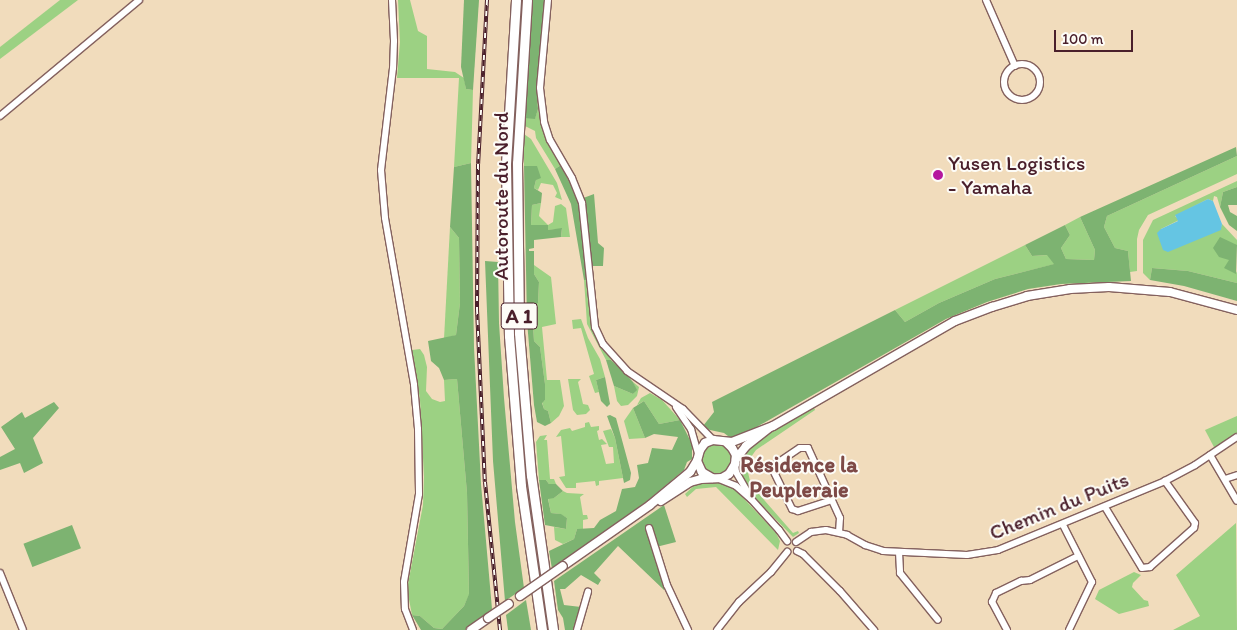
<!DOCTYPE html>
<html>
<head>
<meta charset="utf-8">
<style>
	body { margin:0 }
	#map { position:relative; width:1237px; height:630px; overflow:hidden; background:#f1dcbc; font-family:Itim,sans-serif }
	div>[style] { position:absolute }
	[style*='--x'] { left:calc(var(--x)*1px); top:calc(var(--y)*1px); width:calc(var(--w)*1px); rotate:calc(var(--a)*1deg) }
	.green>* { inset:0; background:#9cd183 }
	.round { border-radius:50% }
	.forest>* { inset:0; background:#7db371; transform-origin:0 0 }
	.water>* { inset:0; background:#65c5e3 }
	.roads { filter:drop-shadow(1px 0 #84615e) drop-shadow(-1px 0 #84615e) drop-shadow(0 1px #84615e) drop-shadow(0 -1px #84615e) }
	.minor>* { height:6px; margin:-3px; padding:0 3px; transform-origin:3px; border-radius:3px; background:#fff }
	.minor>.ring { margin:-3px; padding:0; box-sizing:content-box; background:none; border:6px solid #fff; border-radius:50% }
	.major>* { height:8px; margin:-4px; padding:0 4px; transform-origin:4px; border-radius:4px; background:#fff }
	.highway>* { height:9px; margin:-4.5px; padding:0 4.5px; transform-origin:4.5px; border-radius:4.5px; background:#fff }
	.rail>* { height:4px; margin-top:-2px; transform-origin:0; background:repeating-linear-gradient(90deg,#fdfcf7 0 5.5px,#4a1f2b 0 11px); box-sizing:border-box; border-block:1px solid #4a1f2b }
	.bridges { filter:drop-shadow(1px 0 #84615e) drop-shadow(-1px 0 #84615e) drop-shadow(0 1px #84615e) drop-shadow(0 -1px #84615e) }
	.major-bridge>* { height:8px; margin:-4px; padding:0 4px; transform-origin:4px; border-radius:4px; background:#fff }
	.dots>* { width:14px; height:14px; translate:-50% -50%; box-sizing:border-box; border:2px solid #fdfcf7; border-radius:50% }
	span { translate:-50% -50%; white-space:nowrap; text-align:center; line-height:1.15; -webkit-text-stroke:4px #fdfcf7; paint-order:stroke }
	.shield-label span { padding:1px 4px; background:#fdfcf7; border:1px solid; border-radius:4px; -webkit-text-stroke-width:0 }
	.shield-label { font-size:20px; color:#4a1f2b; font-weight:700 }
	.poi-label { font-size:21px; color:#4a1f2b }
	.left { translate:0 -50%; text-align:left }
	.street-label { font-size:21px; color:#4a1f2b }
	.neighbourhood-label { font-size:22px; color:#7e4a47; font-weight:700 }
	.scale { position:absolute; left:1054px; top:30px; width:79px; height:22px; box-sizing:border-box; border:2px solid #4a1f2b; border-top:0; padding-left:6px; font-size:15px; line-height:18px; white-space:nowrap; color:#4a1f2b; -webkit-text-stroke:4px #fdfcf7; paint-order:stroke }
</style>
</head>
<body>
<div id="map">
	<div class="green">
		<i style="clip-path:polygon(60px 0,78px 0,0 59px,0 47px)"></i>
		<i style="clip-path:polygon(398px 0,410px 0,418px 31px,427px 36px,427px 69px,455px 72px,464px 78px,466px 89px,473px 90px,471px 163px,454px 167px,459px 78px,397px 78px,400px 42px)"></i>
		<i style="clip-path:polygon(538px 109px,546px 138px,561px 165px,555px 169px,536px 138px,535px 131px,525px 126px,525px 118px,535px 118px)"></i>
		<i style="clip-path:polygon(524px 134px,531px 139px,557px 183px,562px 200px,555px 197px,557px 193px,553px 185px,541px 183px,538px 190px,534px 188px,536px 180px,524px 166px)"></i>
		<i style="clip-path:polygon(1237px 156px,1237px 174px,1148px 215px,1139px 230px,1137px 239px,1137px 271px,1130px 272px,1128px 251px,1115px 248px,1104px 227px,1107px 216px)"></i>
		<i style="clip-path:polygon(1237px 181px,1237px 187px,1223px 192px,1220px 207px,1217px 197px,1214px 196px,1213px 201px,1208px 199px,1175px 216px,1179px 220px,1161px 229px,1220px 230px,1222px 224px,1237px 240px,1237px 245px,1230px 260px,1237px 273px,1237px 283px,1188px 271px,1152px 268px,1150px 280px,1143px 273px,1143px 240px,1153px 220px)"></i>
		<i style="clip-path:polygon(541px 203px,539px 216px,548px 225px,553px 222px,555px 206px,561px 204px,566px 208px,570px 237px,561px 237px,562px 229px,548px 230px,531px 225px,532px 205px)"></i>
		<i style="clip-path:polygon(1080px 217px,1095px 250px,1094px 260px,1066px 259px,1061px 248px,1070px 235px,1065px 225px)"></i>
		<i style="clip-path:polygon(450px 227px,459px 238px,460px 303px,456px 335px,444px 339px)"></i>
		<i style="clip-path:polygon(1025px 245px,1032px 256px,1048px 255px,1055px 264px,995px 279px,939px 303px,905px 322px,895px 310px)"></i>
		<i style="clip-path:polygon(534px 265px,551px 277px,556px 324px,542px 327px,547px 380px,560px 380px,564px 406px,559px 416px,551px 423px,548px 411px,544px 409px,542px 402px,545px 400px,545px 384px,540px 347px,534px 341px,532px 310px,538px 303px,539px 282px,534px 274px)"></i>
		<i style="clip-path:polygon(584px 280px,586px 280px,593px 329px,611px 360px,606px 360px,587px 324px)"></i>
		<i style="clip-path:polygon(581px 319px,588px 338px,600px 359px,605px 377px,596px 380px,599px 392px,595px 393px,589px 376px,594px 374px,581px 328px,573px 329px,572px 320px)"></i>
		<i style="clip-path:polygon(420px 349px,424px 355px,427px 367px,426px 391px,432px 399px,440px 402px,445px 401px,444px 380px,457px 379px,467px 493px,469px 595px,464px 606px,442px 629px,434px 628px,420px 616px,412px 615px,407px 589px,423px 505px,424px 477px,420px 400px,412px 350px)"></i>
		<i style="clip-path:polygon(568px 379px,581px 379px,578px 382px,583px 404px,588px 405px,590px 410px,586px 414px,577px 415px,573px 410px)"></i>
		<i style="clip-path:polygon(633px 382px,639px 387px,637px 396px,628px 405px,621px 406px,617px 401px,614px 386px,633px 394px,636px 390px)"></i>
		<i style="clip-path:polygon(650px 393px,662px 400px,680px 420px,659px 424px,644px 401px,637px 405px,641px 398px)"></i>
		<i style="clip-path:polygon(814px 407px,815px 410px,756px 450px,746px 464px,751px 485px,793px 533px,798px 531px,799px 533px,793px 537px,754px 497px,738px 472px,739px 462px,750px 446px,779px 426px)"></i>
		<i style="clip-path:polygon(633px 408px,645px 438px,629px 439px,624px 421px)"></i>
		<i style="clip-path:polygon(1237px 416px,1237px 433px,1215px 449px,1205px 430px)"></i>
		<i style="clip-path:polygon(589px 422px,591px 427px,599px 426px,599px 430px,597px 431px,599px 440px,602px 439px,607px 444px,601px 445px,606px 464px,614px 463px,613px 447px,609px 447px,603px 431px,611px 429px,615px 438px,623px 478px,599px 481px,599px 485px,596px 486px,595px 481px,576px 483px,576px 488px,566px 488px,559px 477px,565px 476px,561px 436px,556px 437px,561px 430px,570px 428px,572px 431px,585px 427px,585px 423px)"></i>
		<i style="clip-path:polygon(547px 435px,544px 440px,547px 440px,550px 479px,554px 479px,556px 484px,549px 484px,546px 480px,539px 480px,536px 442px,540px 436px)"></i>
		<i class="round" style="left:702px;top:444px;width:30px;height:30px"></i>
		<i style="clip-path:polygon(707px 482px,727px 483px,735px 489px,776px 533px,780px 541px,778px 550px,716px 487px,696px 489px,687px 497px,685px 494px,696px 484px)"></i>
		<i style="clip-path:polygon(563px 491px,567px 493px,584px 494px,580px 497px,583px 515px,587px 515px,588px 519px,583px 520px,583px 529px,577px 529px,574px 539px,563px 544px,555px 540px,554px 527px,566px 529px,567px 518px,560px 514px,551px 513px,548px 498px,554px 498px)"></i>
		<i style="clip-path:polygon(1236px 523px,1237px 630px,1173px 630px,1200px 616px,1176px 575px)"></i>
		<i style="clip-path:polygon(1134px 572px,1141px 575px,1133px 583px,1132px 587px,1144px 600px,1148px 601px,1149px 606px,1119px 614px,1095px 599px,1099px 590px)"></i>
	</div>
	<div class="forest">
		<i style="clip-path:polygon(464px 0,479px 0,473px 90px,466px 89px,461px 67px)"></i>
		<i style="clip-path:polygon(533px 0,546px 0,537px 91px,538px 109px,535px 119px,525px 118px)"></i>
		<i style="clip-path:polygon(1236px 147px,1237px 156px,1107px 216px,1104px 227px,1115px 248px,1128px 251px,1131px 281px,1061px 284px,1028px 289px,987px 302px,946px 319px,739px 437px,732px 439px,724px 433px,710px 430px,703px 426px,714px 412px,712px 402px,895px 310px,905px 322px,939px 303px,995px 279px,1054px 264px,1047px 255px,1032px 256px,1025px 245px,1065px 225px,1070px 235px,1061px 248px,1066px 259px,1094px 260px,1095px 250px,1080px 217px)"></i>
		<i style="clip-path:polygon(471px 163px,474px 347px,481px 484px,492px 609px,465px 630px,421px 630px,412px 615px,420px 616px,434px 628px,442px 629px,464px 606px,469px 594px,467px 493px,457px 379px,444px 380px,439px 368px,431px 361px,428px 341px,456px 335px,460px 303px,459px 238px,450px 227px,454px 167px)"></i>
		<i style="clip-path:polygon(561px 165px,578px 200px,594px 194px,598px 243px,604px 248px,603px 266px,586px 266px,586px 280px,584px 280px,571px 204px,555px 169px)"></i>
		<i style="clip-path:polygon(524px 166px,537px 166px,541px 178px,536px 180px,534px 188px,542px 193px,541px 203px,532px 205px,531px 225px,548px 225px,548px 230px,562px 228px,561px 237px,534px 240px,534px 248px,529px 249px,529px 251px,534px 251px,534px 274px,539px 282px,538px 303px,532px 310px,534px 341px,540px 347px,545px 384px,545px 400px,542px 403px,544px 409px,548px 411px,551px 423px,545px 426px,537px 422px,534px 405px,527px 321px)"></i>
		<i style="clip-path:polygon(1237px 187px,1237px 205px,1228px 205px,1230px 212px,1237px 216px,1237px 231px,1229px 225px,1220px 207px,1223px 192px)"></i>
		<i style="clip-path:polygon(1220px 237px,1237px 245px,1236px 274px,1224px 268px,1229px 260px,1219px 257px,1213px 248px)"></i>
		<i style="clip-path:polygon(485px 261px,498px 262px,499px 323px,504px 398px,515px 522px,524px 588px,505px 601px,493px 461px)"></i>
		<i style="clip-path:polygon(1152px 268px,1188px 271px,1237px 283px,1237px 301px,1184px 286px,1150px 280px)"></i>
		<i style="clip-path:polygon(606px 360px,611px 360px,624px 372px,633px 382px,637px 390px,633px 394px,614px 386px)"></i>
		<i style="clip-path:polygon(605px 377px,610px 404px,607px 407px,601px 401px,596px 380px)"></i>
		<i style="clip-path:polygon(644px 401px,659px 424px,680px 420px,692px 444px,692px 459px,687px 462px,684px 470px,646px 502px,552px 569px,549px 551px,574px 539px,577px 529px,594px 528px,600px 520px,616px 511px,622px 489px,635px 487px,639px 478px,637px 465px,648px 463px,652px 448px,672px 450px,678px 437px,654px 434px,645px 438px,633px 408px)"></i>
		<i style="clip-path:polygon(54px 402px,59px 408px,33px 438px,43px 463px,24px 473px,20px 463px,0 470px,0 457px,15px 449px,1px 427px,22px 412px,25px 418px)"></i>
		<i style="clip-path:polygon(610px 415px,616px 418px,631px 473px,630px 480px,624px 483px,615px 438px,607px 416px)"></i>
		<i style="clip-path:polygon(539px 480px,546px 480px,549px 484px,556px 484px,563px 491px,554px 498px,548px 499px,551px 513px,561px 514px,567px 518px,566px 529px,545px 525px)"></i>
		<i style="clip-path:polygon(664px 505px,676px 542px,652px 548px,665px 587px,664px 590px,618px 546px,594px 573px,601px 580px,598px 585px,581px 575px,565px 589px,560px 589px,564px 605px,581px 607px,575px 630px,565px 630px,563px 618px,558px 610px,554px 581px)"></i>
		<i style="left:72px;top:525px;width:25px;height:52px;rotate:69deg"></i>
		<i style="clip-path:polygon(526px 600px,531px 630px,508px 630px,506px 615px)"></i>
	</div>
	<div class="water">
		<i style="clip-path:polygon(1208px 199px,1213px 201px,1222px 224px,1221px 230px,1168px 252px,1163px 250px,1157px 233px,1161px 229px,1178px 221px,1175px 215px)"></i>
	</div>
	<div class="roads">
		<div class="minor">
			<i style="--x:392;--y:0;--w:41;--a:87.2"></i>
			<i style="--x:394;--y:41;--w:27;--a:92"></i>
			<i style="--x:393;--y:68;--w:103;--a:96.7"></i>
			<i style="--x:381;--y:170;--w:48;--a:85.2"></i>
			<i style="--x:385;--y:218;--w:169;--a:80.1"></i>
			<i style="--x:414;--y:385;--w:44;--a:84.8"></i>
			<i style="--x:418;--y:429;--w:65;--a:89.1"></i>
			<i style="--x:419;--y:494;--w:89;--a:99.7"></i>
			<i style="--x:404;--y:582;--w:27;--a:88"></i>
			<i style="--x:405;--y:609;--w:22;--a:69"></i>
			<i style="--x:548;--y:0;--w:88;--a:95.2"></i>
			<i style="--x:540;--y:88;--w:34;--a:83"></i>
			<i style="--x:544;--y:122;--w:19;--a:72"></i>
			<i style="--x:550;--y:140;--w:44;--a:59.9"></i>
			<i style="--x:572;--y:178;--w:27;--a:68"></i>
			<i style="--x:582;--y:203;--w:125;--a:84"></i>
			<i style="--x:595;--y:327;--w:19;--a:65"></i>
			<i style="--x:603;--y:344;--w:36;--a:48"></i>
			<i style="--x:627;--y:371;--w:68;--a:34.2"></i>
			<i style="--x:683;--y:409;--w:43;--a:45.9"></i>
			<i style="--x:986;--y:0;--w:72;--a:66.3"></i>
			<i class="ring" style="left:1004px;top:64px;width:30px;height:30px"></i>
			<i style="--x:0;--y:116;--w:181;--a:-39.8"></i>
			<i style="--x:676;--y:407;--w:27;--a:56"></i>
			<i style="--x:691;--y:429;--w:26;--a:74"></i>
			<i style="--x:1210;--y:455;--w:53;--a:59.6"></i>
			<i style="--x:735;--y:464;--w:8;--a:83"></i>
			<i style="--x:736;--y:472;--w:30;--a:60"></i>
			<i style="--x:719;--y:479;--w:18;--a:22"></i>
			<i style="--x:736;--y:486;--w:20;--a:41"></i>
			<i style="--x:751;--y:499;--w:42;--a:47.9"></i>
			<i style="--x:779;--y:530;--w:14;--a:54"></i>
			<i style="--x:1225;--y:479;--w:13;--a:-18"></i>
			<i style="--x:832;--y:500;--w:36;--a:162"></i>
			<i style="--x:798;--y:511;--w:6;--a:-162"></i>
			<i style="--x:792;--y:509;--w:43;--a:-116"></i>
			<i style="--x:773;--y:470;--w:4;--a:-90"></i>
			<i style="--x:773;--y:466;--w:32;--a:-34"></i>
			<i style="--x:800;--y:448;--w:8;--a:0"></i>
			<i style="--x:808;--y:448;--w:77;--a:65.4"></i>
			<i style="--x:840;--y:518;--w:14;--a:94"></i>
			<i style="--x:1105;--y:507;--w:71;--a:58.8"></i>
			<i style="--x:1142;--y:568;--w:8;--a:-7"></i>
			<i style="--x:1150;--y:567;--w:59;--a:-41.6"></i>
			<i style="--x:1194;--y:528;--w:5;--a:-79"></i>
			<i style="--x:1195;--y:523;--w:52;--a:-125.5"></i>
			<i style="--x:1063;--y:525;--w:64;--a:63"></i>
			<i style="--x:1092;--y:582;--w:53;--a:115.6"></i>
			<i style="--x:649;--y:528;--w:60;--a:72.5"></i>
			<i style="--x:667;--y:585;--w:50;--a:65"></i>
			<i style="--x:796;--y:542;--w:18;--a:-34"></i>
			<i style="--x:811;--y:532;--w:15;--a:-8"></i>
			<i style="--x:826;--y:530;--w:22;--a:13"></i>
			<i style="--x:847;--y:535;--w:21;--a:29"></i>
			<i style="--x:865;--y:545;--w:19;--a:18"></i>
			<i style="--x:883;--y:551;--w:84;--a:2.7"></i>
			<i style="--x:967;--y:555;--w:31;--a:-9"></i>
			<i style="--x:998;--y:550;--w:181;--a:-22.4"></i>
			<i style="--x:1165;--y:481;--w:34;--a:-28"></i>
			<i style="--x:1195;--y:465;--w:50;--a:-33.7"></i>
			<i style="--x:797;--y:551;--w:7;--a:27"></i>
			<i style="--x:803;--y:554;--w:52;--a:45"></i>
			<i style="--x:840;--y:591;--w:52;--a:48.9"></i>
			<i style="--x:899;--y:552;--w:21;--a:87"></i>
			<i style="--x:900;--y:573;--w:60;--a:51"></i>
			<i style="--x:0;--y:573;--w:61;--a:68"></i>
			<i style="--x:577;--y:630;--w:40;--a:-74"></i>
			<i style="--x:717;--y:630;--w:36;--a:-52"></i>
			<i style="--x:739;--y:602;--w:44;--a:-43.2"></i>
			<i style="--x:771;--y:572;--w:26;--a:-51"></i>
			<i style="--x:1007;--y:630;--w:32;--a:-118"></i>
			<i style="--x:992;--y:602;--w:10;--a:-66"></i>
			<i style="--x:996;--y:593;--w:28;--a:-26"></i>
			<i style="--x:1021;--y:581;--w:9;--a:-6"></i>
			<i style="--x:1030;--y:580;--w:54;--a:-26.6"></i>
		</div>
		<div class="major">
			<i style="--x:736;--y:459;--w:16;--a:-52"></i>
			<i style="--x:746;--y:446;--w:29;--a:-38"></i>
			<i style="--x:712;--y:478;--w:12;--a:-149"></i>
			<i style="--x:702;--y:472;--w:12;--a:-114"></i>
			<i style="--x:697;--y:461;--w:11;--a:-75"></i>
			<i style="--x:700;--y:450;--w:9;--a:-54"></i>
			<i style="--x:705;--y:443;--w:9;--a:-21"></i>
			<i style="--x:713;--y:440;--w:19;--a:6"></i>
			<i style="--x:732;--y:442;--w:44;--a:-21.3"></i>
			<i style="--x:773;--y:426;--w:210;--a:-30"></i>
			<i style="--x:955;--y:321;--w:40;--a:-21"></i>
			<i style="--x:992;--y:307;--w:37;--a:-17"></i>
			<i style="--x:1027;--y:296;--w:44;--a:-9.2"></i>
			<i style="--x:1070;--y:289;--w:39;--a:-3"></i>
			<i style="--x:1109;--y:287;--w:61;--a:4.7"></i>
			<i style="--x:1170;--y:292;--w:69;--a:15"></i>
			<i style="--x:661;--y:501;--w:35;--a:-33"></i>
			<i style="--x:690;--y:482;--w:11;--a:-15"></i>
			<i style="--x:701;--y:479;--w:21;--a:-3"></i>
			<i style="--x:722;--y:478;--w:8;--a:-30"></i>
			<i style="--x:729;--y:474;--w:12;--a:-59"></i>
			<i style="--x:735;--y:464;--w:9;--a:-84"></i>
			<i style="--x:736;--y:455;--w:8;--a:-120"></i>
			<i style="--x:732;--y:448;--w:8;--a:-135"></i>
			<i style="--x:563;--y:566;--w:106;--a:-35"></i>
			<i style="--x:650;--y:505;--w:52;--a:-39.5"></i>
			<i style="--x:690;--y:472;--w:13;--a:-58"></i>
			<i style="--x:471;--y:630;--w:21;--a:-35"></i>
		</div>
		<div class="highway">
			<i style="--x:516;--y:0;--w:165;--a:93.5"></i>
			<i style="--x:506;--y:165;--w:171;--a:89"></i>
			<i style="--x:509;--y:336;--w:150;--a:85.4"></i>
			<i style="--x:521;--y:486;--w:146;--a:81.7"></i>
			<i style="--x:527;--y:0;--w:163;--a:93.5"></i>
			<i style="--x:517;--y:163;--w:170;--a:89.3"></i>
			<i style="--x:519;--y:333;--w:143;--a:85.2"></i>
			<i style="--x:531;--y:475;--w:157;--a:81.9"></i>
		</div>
	</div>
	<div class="rail">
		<i style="--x:487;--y:0;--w:164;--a:93.1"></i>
		<i style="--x:478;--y:164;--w:145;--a:90.4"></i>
		<i style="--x:477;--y:309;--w:173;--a:87.4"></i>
		<i style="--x:485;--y:482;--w:149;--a:84.2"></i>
	</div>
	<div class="bridges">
		<div class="major-bridge">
			<i style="--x:520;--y:596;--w:52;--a:-34.9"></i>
			<i style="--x:488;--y:618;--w:25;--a:-34"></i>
		</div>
	</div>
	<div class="dots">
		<i style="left:938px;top:175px;background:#b5179e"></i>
	</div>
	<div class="shield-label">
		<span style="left:519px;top:316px">A 1</span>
	</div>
	<div class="poi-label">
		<span class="left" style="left:948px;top:175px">Yusen Logistics<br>- Yamaha</span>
	</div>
	<div class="street-label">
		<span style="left:501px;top:196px;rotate:-90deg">Autoroute du Nord</span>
		<span style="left:1059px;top:506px;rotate:-22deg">Chemin du Puits</span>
	</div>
	<div class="neighbourhood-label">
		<span style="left:799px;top:477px">Résidence la<br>Peupleraie</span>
	</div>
	<div class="scale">100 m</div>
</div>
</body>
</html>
